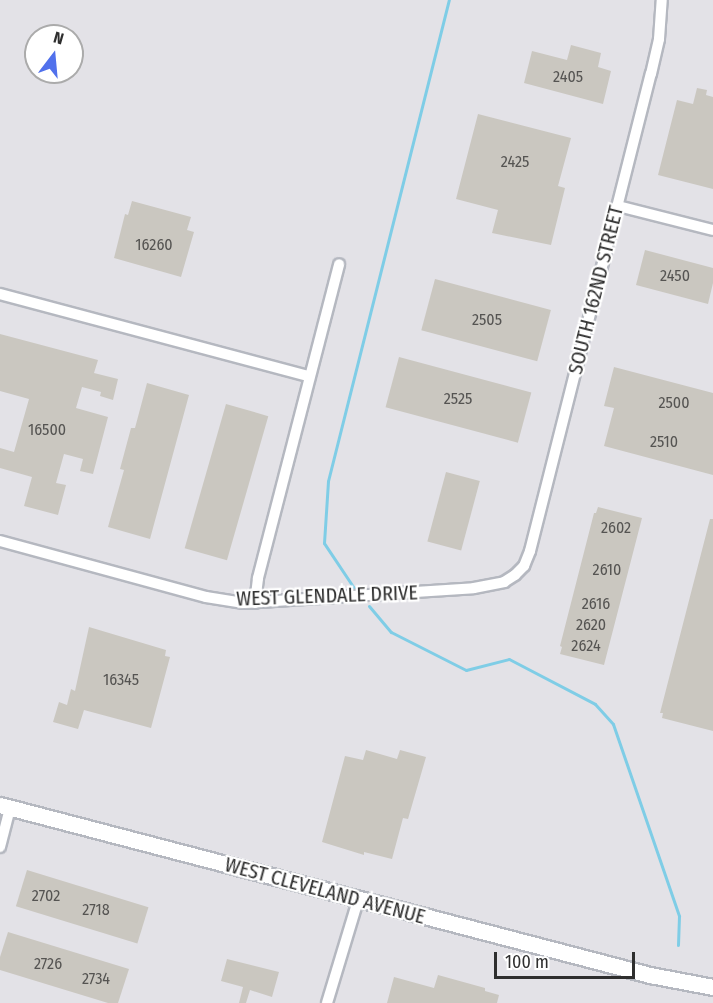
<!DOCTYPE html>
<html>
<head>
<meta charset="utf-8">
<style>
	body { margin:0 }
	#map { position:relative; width:713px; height:1003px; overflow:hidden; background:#eee9e2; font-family:"Fira Sans Condensed",sans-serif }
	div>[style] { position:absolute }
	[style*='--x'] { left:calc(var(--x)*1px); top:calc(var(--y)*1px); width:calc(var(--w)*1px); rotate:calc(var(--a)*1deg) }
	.industrial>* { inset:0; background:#e3e2e7 }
	.stream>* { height:3px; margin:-1.5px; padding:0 1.5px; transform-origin:1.5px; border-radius:1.5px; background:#7fcde6 }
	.building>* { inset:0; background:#cac7c0; transform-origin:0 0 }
	.roads { filter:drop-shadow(2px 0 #b5b8c0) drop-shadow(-2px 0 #b5b8c0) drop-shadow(0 2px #b5b8c0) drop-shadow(0 -2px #b5b8c0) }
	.street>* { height:10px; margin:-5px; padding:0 5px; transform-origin:5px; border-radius:5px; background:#fff }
	.secondary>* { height:15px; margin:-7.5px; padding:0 7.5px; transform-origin:7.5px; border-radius:7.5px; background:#fff }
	span { translate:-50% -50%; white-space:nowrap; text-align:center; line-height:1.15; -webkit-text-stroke:4.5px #fff; paint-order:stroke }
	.number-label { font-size:16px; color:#555452 }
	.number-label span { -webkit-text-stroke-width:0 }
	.street-label { font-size:20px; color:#2e2e2e }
	.north { position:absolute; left:24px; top:24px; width:60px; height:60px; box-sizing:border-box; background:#fff; border:2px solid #ababab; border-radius:50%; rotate:16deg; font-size:16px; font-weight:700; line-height:24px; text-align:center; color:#2e2e2e }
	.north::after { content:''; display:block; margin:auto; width:21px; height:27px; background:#5171ec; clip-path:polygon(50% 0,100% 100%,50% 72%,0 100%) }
	.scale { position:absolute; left:494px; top:952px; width:141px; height:27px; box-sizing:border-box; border:3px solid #2e2e2e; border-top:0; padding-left:8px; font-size:18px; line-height:21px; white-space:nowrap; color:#2e2e2e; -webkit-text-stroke:4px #fff; paint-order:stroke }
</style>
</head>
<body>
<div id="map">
	<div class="industrial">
		<i style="clip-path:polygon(evenodd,0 0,713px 0,713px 1003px,0 1003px,0 0,36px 36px,72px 36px,72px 72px,36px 72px,36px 36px)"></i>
	</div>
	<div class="stream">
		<i style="--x:354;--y:588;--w:54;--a:-123.7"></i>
		<i style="--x:324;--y:543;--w:62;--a:-86.3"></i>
		<i style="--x:328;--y:481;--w:496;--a:-75.9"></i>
		<i style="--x:369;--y:606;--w:34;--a:50"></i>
		<i style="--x:391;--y:632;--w:84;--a:26.9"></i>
		<i style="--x:466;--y:670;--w:44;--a:-14.3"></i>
		<i style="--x:509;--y:659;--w:97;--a:27.6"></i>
		<i style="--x:595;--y:704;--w:27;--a:48"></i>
		<i style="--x:613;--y:724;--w:203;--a:71"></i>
		<i style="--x:679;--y:916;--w:29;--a:92"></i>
	</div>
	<div class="building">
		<i style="clip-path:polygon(571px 45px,601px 53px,598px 67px,611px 71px,603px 104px,524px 83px,532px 51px,567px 60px)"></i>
		<i style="clip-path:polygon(697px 88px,707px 90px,706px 95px,713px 97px,713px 189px,658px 175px,677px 100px,693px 104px)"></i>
		<i style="clip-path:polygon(478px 114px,571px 138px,558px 186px,565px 188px,551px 245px,492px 233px,498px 210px,456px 199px)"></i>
		<i style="clip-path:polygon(132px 201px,191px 217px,187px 230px,194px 232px,181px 277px,114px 258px,125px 214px,128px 215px)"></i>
		<i style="clip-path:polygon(645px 250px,713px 268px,713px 283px,708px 304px,636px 285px)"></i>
		<i style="left:435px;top:279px;width:120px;height:53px;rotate:15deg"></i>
		<i style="clip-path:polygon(0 334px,98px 360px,94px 373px,118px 379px,113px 400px,100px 396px,101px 392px,82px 387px,76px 408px,108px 417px,93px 474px,80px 471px,83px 459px,64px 454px,56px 483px,66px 485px,58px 515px,24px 506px,32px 477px,0 468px,0 448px,14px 452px,29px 399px,0 391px)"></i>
		<i style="left:399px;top:357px;width:137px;height:52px;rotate:15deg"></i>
		<i style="clip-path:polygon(614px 367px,713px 393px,713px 475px,604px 446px,614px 408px,604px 406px)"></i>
		<i style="clip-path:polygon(147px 383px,189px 395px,150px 539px,108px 527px,124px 470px,120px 469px,131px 428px,135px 428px)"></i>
		<i style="left:226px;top:404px;width:44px;height:150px;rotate:16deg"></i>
		<i style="left:446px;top:472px;width:35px;height:72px;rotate:15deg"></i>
		<i style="clip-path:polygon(598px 507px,642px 518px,604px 665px,560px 654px,562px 647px,560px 646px,594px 513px,596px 513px)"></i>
		<i style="clip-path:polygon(710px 519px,713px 519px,713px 731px,662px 718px,663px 713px,660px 713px)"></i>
		<i style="clip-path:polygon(89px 627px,166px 650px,165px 656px,170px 657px,151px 728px,84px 710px,78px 729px,53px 722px,59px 702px,67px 705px,71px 689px,75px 691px)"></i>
		<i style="clip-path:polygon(366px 750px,397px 759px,400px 750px,426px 757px,408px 819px,403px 818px,392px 859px,364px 852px,364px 855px,322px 842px,345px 756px,363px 760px)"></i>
		<i style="left:27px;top:870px;width:127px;height:38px;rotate:17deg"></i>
		<i style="clip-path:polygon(8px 932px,129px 969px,118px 1003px,108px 1003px,0 970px,0 957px)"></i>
		<i style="clip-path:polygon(227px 959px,279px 972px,272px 997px,250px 990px,246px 1003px,239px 1003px,243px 987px,221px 981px)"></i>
		<i style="clip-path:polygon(438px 975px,485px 988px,485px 991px,499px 995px,497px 1003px,387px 1003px,394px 977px,434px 988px)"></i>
	</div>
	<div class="roads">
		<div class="street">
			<i style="--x:618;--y:206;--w:98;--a:14.2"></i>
			<i style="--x:0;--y:294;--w:320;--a:14.9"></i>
			<i style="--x:0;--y:541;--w:213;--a:15.2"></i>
			<i style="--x:206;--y:597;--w:38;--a:9"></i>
			<i style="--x:244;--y:603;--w:230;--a:-3.7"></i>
			<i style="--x:474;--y:588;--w:31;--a:-11"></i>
			<i style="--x:504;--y:582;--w:13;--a:-32"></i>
			<i style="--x:515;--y:575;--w:13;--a:-45"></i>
			<i style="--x:524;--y:566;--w:16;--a:-68"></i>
			<i style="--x:530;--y:551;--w:492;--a:-75.8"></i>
			<i style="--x:651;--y:74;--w:36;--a:-77"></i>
			<i style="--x:659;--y:39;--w:39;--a:-86"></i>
			<i style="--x:255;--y:603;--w:25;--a:-83"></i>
			<i style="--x:258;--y:578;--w:324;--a:-75.5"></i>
			<i style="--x:0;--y:847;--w:40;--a:-75.6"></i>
			<i style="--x:327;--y:1003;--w:108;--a:-73.2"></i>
		</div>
		<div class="secondary">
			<i style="--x:0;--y:805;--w:672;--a:14.66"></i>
			<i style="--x:650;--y:975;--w:64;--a:10.8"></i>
		</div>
	</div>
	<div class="number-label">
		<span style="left:568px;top:77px">2405</span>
		<span style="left:515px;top:162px">2425</span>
		<span style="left:154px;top:245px">16260</span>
		<span style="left:675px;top:276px">2450</span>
		<span style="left:487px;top:320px">2505</span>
		<span style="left:458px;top:399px">2525</span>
		<span style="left:674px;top:403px">2500</span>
		<span style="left:47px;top:430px">16500</span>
		<span style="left:664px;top:442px">2510</span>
		<span style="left:616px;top:528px">2602</span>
		<span style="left:607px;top:570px">2610</span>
		<span style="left:596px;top:604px">2616</span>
		<span style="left:591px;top:625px">2620</span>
		<span style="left:586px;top:646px">2624</span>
		<span style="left:121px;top:680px">16345</span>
		<span style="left:46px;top:896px">2702</span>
		<span style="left:96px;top:910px">2718</span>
		<span style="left:48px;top:964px">2726</span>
		<span style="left:96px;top:979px">2734</span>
	</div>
	<div class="street-label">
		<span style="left:596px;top:290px;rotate:-76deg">SOUTH 162ND STREET</span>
		<span style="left:327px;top:596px;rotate:-2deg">WEST GLENDALE DRIVE</span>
		<span style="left:325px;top:891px;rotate:15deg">WEST CLEVELAND AVENUE</span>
	</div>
	<div class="north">N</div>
	<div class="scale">100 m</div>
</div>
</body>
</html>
